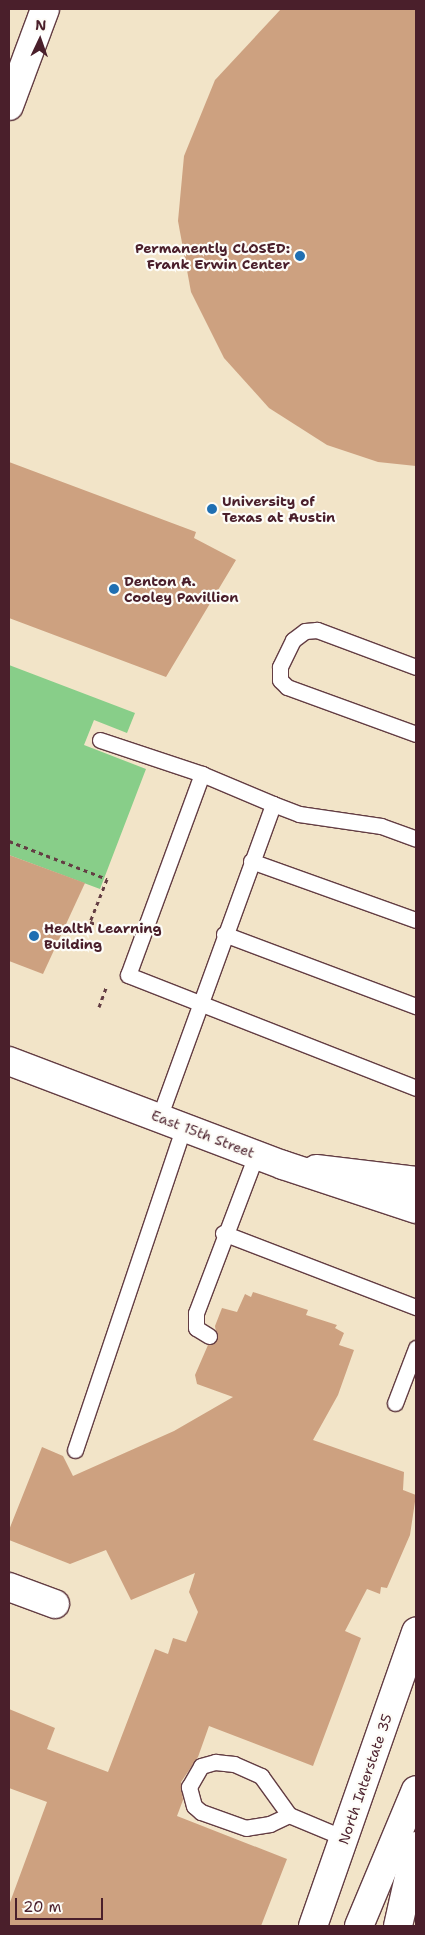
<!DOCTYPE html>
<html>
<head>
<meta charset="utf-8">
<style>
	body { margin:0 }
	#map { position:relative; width:425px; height:1935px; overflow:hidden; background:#f2e4c8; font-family:"Shantell Sans",sans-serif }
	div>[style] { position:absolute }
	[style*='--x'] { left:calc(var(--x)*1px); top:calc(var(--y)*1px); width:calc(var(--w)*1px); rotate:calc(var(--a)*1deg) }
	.green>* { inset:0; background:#88ce89 }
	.building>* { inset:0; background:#cda180 }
	.path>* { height:3px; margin-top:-1.5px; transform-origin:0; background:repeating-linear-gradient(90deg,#633d43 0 4px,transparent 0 8px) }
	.roads { filter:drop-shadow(1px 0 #633d43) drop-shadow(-1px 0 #633d43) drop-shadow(0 1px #633d43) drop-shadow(0 -1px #633d43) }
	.lane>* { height:15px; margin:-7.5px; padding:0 7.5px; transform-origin:7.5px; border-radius:7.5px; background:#fff }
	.street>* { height:28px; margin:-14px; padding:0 14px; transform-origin:14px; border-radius:14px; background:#fff }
	.secondary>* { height:28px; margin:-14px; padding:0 14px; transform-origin:14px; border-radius:14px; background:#fff }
	.primary>* { height:28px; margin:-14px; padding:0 14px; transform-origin:14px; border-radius:14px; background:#fff }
	.highway>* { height:28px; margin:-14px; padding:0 14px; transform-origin:14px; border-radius:14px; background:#fff }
	.dots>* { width:14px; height:14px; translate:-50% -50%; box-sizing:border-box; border:2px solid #fdfcf7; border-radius:50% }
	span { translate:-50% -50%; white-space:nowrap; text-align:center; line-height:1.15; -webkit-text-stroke:4.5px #fdfcf7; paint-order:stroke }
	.poi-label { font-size:14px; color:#4a1f2b; font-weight:700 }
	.right { translate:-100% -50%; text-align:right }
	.left { translate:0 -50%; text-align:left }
	.street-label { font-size:14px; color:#4a1f2b }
	.frame { position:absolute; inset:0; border:10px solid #4a1f2b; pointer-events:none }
	.north { position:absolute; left:15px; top:15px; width:50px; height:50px; -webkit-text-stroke:4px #fdfcf7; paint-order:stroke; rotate:3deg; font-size:14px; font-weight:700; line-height:20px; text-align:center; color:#4a1f2b }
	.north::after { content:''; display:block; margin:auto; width:18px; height:22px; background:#4a1f2b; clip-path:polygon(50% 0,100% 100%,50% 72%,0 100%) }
	.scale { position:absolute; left:15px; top:1898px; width:88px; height:22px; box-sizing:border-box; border:2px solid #4a1f2b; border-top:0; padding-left:6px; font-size:15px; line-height:18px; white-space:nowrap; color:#4a1f2b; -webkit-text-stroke:4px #fdfcf7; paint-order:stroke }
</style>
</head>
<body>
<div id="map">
	<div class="green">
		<i style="clip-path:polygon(9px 665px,135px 713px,127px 733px,94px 720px,84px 745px,146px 769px,100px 889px,9px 855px)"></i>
	</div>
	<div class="building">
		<i style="clip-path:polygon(281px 9px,416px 9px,416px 466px,378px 462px,327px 445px,269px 408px,224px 358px,191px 292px,178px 221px,184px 156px,215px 80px)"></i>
		<i style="clip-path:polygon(9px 462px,196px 532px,194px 538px,236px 560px,166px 677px,9px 618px)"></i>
		<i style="clip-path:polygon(9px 855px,85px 883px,43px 974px,9px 961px)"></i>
		<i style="clip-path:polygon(253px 1292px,308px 1310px,306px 1315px,337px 1325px,335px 1328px,344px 1333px,339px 1345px,354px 1350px,338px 1395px,313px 1440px,404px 1472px,403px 1490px,416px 1495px,410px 1535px,387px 1588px,381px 1587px,380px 1594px,367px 1589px,345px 1631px,361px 1638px,313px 1766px,209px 1726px,198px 1757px,181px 1782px,183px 1800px,177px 1816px,287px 1859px,261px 1926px,9px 1926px,9px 1905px,47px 1802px,9px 1788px,9px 1709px,55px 1728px,47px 1749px,108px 1772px,155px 1649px,168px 1654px,173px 1638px,186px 1642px,198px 1612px,189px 1592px,195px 1573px,131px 1600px,106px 1550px,70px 1564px,9px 1540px,9px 1530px,42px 1447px,63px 1456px,73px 1476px,174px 1431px,233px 1397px,197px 1384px,195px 1375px,208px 1345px,217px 1340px,215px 1326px,222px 1308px,237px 1312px,245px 1294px,251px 1297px)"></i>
	</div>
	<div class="path">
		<i style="--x:9;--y:841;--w:105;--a:21.2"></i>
		<i style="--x:107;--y:879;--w:46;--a:111.6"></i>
		<i style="--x:90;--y:922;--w:31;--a:21"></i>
		<i style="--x:99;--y:1007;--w:23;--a:-70"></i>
	</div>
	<div class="roads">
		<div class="lane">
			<i style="--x:416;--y:667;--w:106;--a:-159.5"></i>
			<i style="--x:317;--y:630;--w:12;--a:175"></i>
			<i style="--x:305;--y:631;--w:15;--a:143"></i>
			<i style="--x:293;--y:640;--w:30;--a:116"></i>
			<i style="--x:280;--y:667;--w:13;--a:90"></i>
			<i style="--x:280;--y:680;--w:10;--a:45"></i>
			<i style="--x:287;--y:687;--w:137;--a:20"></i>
			<i style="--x:100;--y:740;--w:108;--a:18.4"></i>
			<i style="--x:273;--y:804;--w:77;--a:-157.1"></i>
			<i style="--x:202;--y:774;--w:214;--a:110.2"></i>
			<i style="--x:128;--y:975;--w:309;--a:21.4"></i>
			<i style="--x:251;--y:861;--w:175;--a:19.7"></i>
			<i style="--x:224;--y:934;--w:205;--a:20.6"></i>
			<i style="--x:159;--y:1118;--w:334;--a:-70"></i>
			<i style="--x:273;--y:804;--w:28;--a:21"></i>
			<i style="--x:299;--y:814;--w:83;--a:8.3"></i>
			<i style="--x:381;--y:826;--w:37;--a:20"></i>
			<i style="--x:223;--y:1233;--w:207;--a:21"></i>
			<i style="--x:209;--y:1336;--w:15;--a:-148"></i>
			<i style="--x:196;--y:1328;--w:15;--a:-90"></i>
			<i style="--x:196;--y:1313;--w:169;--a:-69.2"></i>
			<i style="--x:395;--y:1403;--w:59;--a:-69.1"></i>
			<i style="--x:75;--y:1450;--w:341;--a:-71.4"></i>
			<i style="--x:289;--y:1815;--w:21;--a:155"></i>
			<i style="--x:270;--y:1824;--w:24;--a:171"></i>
			<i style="--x:246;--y:1828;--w:48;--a:-160.4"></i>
			<i style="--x:201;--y:1812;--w:9;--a:-139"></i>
			<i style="--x:194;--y:1806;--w:20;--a:-105"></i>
			<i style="--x:189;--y:1787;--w:24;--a:-60"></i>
			<i style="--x:201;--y:1766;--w:15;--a:-16"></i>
			<i style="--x:215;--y:1762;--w:19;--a:6"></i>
			<i style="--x:234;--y:1764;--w:30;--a:24"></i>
			<i style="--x:261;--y:1776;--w:48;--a:54.3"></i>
			<i style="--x:289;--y:1815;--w:60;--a:22.7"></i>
		</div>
		<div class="street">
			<i style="--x:9;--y:1587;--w:49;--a:20.3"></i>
		</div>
		<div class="secondary">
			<i style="--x:9;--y:106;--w:103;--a:-69.6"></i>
			<i style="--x:316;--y:1169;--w:101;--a:6.8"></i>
			<i style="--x:313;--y:1926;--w:312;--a:-70.7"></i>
		</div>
		<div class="primary">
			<i style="--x:9;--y:1061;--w:293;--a:20.8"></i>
			<i style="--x:283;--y:1165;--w:140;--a:18.3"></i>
		</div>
		<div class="highway">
			<i style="--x:359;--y:1926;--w:147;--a:-67.3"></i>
			<i style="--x:398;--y:1926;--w:82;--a:-77.3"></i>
		</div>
	</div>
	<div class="dots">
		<i style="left:300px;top:256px;background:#1f6fb2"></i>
		<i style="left:212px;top:509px;background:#1f6fb2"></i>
		<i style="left:114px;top:589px;background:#1f6fb2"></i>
		<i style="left:34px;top:936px;background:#1f6fb2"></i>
	</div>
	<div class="poi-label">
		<span class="right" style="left:290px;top:256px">Permanently CLOSED:<br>Frank Erwin Center</span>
		<span class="left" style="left:222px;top:509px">University of<br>Texas at Austin</span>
		<span class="left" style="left:124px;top:589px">Denton A.<br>Cooley Pavillion</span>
		<span class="left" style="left:44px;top:936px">Health Learning<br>Building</span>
	</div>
	<div class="street-label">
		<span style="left:203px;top:1134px;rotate:21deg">East 15th Street</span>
		<span style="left:365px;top:1779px;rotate:-71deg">North Interstate 35</span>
	</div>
	<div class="frame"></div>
	<div class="north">N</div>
	<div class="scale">20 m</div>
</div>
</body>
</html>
